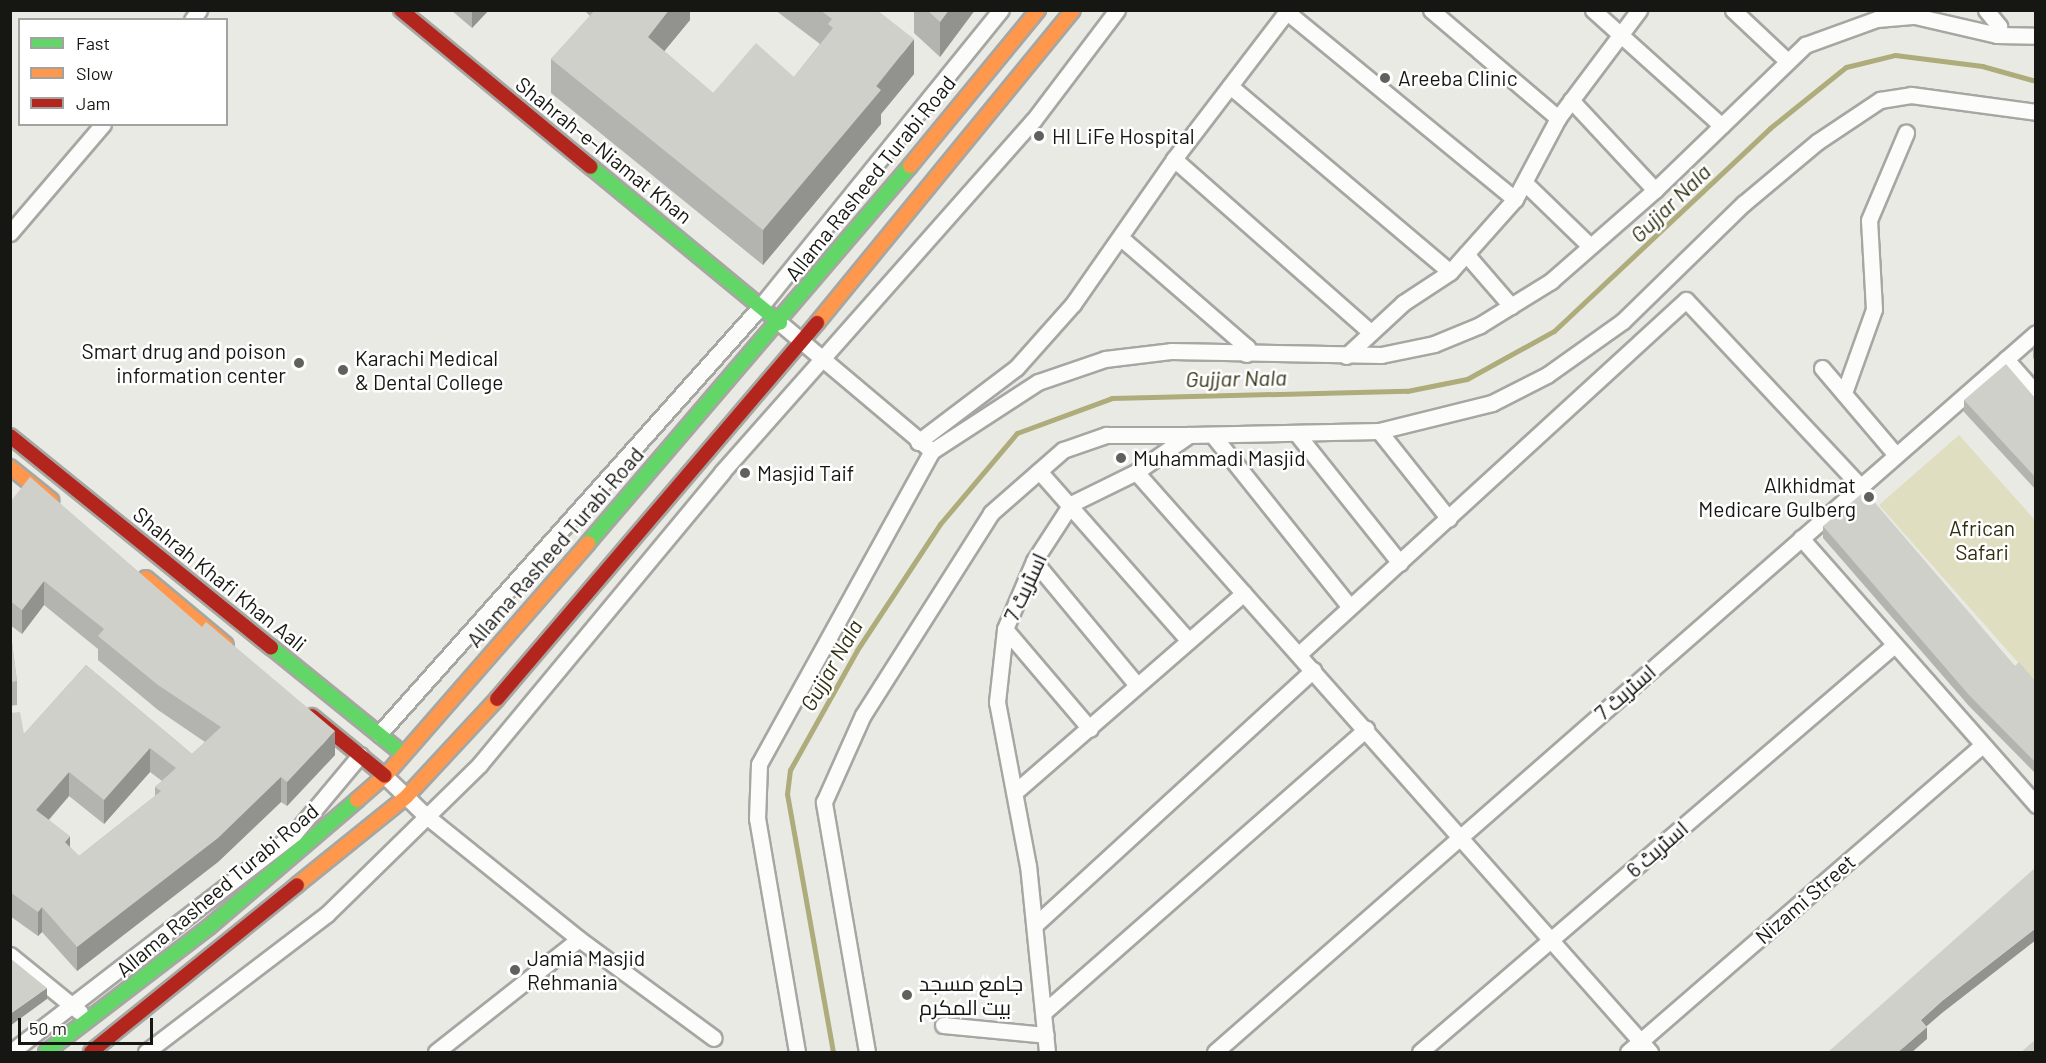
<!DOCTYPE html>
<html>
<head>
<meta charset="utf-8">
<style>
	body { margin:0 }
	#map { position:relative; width:2046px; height:1063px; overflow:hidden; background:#eaeae5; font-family:Barlow,Cairo,sans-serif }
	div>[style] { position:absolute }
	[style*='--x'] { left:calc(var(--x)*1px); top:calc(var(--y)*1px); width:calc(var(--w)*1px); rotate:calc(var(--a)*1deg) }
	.green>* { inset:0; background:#dfdec1 }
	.stream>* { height:5px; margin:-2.5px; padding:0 2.5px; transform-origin:2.5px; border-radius:2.5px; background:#aeac7b }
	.roads { filter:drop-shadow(2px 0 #a6a6a2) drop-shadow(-2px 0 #a6a6a2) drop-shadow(0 2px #a6a6a2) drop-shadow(0 -2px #a6a6a2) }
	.street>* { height:15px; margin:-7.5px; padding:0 7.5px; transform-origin:7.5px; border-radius:7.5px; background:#fcfcfb }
	.fast>* { height:14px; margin:-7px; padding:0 7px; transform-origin:7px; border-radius:7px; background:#63d668 }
	.slow>* { height:14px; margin:-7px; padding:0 7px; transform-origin:7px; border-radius:7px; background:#ff974d }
	.jam>* { height:14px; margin:-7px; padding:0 7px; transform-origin:7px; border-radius:7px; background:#b3261e }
	.wall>* { inset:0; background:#b3b3af }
	.shaded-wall>* { inset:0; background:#92928e }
	.building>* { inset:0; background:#d0d0cb }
	.dots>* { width:16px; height:16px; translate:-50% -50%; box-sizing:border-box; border:3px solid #fff; border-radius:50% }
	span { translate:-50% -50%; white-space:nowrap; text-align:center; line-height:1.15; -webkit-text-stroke:5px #fff; paint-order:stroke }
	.poi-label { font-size:21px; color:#161612 }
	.left { translate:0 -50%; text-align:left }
	.right { translate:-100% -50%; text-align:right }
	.street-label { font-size:21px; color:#161612 }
	.park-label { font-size:21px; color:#312f10 }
	.water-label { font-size:22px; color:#313011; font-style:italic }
	.frame { position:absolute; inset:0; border:12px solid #161612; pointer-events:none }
	.legend { position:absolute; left:18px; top:18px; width:210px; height:108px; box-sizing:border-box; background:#fff; border:2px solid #a2a2a0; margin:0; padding:8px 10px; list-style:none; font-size:18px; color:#161612 }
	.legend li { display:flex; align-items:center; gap:12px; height:30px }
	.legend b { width:30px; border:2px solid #a2a2a0 }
	.scale { position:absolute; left:18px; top:1018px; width:135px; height:27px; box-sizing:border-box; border:3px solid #161612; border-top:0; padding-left:8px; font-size:18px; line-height:21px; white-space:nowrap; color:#161612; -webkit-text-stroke:4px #fff; paint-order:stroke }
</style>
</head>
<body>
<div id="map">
	<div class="green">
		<i style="clip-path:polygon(1959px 435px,2035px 520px,2035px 682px,1879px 505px)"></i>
	</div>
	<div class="stream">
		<i style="--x:833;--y:1052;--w:262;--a:-100.1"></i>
		<i style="--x:787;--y:794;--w:24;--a:-83"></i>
		<i style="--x:790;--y:770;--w:137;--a:-60.8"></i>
		<i style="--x:857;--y:650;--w:151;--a:-56.6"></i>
		<i style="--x:940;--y:524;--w:119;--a:-49.8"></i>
		<i style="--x:1017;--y:433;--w:101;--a:-20.2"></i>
		<i style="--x:1112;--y:398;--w:295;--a:-1.4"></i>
		<i style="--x:1407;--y:391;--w:61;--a:-11.3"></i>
		<i style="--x:1467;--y:379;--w:99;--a:-28.9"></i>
		<i style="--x:1554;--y:331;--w:296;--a:-43.2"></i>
		<i style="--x:1770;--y:128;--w:97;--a:-38.8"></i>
		<i style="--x:1846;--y:67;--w:50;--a:-13.8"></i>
		<i style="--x:1895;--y:55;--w:88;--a:7.2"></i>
		<i style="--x:1982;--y:66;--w:56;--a:15.5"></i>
	</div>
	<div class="roads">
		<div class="street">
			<i style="--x:1431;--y:10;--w:167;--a:40.4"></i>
			<i style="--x:1593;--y:10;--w:173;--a:42"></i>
			<i style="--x:1733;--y:10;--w:73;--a:43.3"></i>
			<i style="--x:1986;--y:10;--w:21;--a:51"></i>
			<i style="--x:1999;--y:26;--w:9;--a:103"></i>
			<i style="--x:1287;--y:12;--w:295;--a:39.4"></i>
			<i style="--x:192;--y:20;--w:12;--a:-55"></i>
			<i style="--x:1230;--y:86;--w:288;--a:40.2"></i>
			<i style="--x:1571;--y:100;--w:123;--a:47"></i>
			<i style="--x:1174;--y:159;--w:260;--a:41.4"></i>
			<i style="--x:1526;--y:184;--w:88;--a:44.1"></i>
			<i style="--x:10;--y:233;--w:143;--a:-49.5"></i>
			<i style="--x:1121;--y:238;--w:167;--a:40.9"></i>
			<i style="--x:1247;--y:347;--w:7;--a:98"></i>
			<i style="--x:1466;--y:254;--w:69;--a:49.1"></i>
			<i style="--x:780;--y:323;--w:192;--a:40.1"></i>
			<i style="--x:1346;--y:356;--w:78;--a:-42.9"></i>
			<i style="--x:1403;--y:303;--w:56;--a:-33.4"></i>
			<i style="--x:1450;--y:272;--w:98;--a:-48.3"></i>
			<i style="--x:1515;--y:199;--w:92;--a:-62"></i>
			<i style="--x:1558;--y:118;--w:135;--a:-53.1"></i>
			<i style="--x:2006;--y:359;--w:45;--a:48.6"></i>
			<i style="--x:1822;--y:368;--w:114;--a:49.6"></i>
			<i style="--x:1844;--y:393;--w:89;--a:-70.3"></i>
			<i style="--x:1874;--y:309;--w:89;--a:-93.2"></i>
			<i style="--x:1869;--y:220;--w:95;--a:-67"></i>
			<i style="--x:1379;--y:431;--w:112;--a:51.5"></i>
			<i style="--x:1297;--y:434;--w:165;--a:51.4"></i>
			<i style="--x:1215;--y:438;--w:215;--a:51.4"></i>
			<i style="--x:918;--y:442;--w:123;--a:-37.1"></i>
			<i style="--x:1016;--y:368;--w:86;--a:-48.3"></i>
			<i style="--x:1073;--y:304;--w:177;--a:-55.1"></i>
			<i style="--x:1174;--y:159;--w:188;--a:-52.6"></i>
			<i style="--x:1039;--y:471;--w:225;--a:48.6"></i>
			<i style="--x:1136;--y:472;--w:775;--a:48.45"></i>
			<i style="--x:1801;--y:538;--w:356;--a:48.6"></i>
			<i style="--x:1034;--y:561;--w:160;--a:50.3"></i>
			<i style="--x:1005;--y:629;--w:131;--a:49.6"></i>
			<i style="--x:1299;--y:654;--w:524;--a:-42.45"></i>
			<i style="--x:1686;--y:300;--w:255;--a:46.9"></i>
			<i style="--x:379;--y:734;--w:574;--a:-48.25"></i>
			<i style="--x:761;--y:306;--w:381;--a:-51"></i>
			<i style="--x:385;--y:776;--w:54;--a:44.3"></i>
			<i style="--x:424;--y:814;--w:199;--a:38.9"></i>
			<i style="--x:579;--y:939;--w:167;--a:36.3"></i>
			<i style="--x:1015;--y:792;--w:303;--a:-41"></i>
			<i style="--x:1036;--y:924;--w:376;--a:-42.5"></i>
			<i style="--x:10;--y:955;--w:90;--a:39.2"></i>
			<i style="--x:1044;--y:1012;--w:429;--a:-41.3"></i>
			<i style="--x:943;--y:1025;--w:103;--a:5.5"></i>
			<i style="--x:11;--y:1052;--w:357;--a:-37.6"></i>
			<i style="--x:294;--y:834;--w:103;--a:-50.1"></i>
			<i style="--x:146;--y:1052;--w:228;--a:-37.3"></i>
			<i style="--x:327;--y:914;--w:214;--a:-44.4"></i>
			<i style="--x:480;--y:764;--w:379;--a:-50.3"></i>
			<i style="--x:722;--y:472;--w:469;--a:-48.5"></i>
			<i style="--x:1033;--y:121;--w:139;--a:-52.9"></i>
			<i style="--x:436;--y:1052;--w:182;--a:-38.3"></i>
			<i style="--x:797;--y:1052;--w:236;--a:-99.7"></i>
			<i style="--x:757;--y:819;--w:55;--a:-87.9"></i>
			<i style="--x:759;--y:764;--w:358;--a:-61.1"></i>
			<i style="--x:932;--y:451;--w:126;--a:-33.1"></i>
			<i style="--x:1038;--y:382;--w:71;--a:-18.9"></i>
			<i style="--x:1105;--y:359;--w:66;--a:-6.9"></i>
			<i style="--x:1171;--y:351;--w:210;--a:1.1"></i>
			<i style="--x:1381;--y:355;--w:54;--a:-11.7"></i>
			<i style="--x:1434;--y:344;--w:50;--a:-22.4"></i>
			<i style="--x:1480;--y:325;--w:84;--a:-31.8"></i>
			<i style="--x:1551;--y:281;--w:138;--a:-41.2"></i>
			<i style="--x:1655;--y:190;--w:209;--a:-44"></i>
			<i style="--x:1805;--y:45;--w:77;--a:-19.9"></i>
			<i style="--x:1877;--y:19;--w:38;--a:-5"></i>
			<i style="--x:1915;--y:16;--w:84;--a:13"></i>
			<i style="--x:1997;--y:35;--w:39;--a:1"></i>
			<i style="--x:867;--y:1052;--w:254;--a:-99.8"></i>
			<i style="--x:824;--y:802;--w:95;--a:-65.9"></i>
			<i style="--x:863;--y:715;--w:239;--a:-57.6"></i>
			<i style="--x:991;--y:513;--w:96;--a:-41.2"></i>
			<i style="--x:1063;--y:450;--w:46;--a:-19.2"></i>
			<i style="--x:1106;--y:435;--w:83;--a:0"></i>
			<i style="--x:1047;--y:1052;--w:187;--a:-95.8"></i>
			<i style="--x:1028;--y:866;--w:167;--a:-100.7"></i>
			<i style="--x:997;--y:702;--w:73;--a:-83.7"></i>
			<i style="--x:1005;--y:629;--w:74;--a:-66.9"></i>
			<i style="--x:1034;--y:561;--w:68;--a:-57"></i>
			<i style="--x:1071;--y:504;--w:72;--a:-26.2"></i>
			<i style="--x:1136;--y:472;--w:65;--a:-34.9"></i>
			<i style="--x:1189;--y:435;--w:190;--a:-1.2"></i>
			<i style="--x:1379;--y:431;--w:116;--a:-13.9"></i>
			<i style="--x:1492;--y:403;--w:62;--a:-27"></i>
			<i style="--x:1547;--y:375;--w:93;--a:-35.4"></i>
			<i style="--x:1623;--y:321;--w:168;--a:-44.3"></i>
			<i style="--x:1743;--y:204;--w:97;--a:-40"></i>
			<i style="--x:1817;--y:142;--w:76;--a:-33.7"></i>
			<i style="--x:1880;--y:100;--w:31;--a:-9"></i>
			<i style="--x:1911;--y:95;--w:126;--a:7.7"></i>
			<i style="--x:1215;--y:1052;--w:1091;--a:-41.21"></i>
			<i style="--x:1420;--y:1052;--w:623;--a:-40.64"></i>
			<i style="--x:1628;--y:1052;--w:469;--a:-40.9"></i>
		</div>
		<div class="fast">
			<i style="--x:591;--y:167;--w:245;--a:39.5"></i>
			<i style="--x:588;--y:543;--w:496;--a:-49.5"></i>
			<i style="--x:271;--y:647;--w:170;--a:39"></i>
			<i style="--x:46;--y:1052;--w:205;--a:-37.5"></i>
			<i style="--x:209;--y:927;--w:195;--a:-40.6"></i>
		</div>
		<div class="slow">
			<i style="--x:910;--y:166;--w:202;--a:-50.6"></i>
			<i style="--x:817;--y:323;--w:404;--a:-50.7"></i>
			<i style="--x:10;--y:467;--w:53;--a:38.8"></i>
			<i style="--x:146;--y:578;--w:104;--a:39.9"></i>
			<i style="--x:357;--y:800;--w:37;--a:-41"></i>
			<i style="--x:385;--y:776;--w:309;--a:-48.9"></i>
			<i style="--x:297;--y:885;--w:140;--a:-38.9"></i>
			<i style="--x:406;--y:797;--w:134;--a:-47.1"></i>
		</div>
		<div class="jam">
			<i style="--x:401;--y:10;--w:246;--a:39.6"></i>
			<i style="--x:10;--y:436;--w:336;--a:39"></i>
			<i style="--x:497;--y:699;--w:494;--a:-49.6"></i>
			<i style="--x:312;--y:716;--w:94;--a:39.4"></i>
			<i style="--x:91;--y:1052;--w:265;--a:-39"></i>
		</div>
	</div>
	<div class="wall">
		<i style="clip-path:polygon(451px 10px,489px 10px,472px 28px)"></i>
		<i style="clip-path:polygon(584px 10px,690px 10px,690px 20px,664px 51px,713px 93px,794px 77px,820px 44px,775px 10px,877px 10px,914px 74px,881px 114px,881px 124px,763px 265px,551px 93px,551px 59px,590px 16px)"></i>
		<i style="clip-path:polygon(914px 10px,975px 10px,940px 57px,914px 33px)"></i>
		<i style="clip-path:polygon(2036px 343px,2036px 361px,2033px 358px,2033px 346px)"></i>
		<i style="clip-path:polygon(2036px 399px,2036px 490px,1964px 412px,1964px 400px)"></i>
		<i style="clip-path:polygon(evenodd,10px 502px,335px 755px,287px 806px,281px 802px,218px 862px,77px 971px,42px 932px,38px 936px,10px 916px,10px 713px,24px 734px,86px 665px,192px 754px,205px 742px,158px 710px,98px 660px,98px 649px,44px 605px,22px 634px,10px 625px,10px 502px,150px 772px,162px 781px,155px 787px,155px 796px,79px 856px,70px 847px,49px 820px,69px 796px,104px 824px,150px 772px)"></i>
		<i style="clip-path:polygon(1823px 526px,2015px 666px,2036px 682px,2036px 774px,1969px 706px,1823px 538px)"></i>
		<i style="clip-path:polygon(10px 628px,17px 681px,17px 705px,10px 706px)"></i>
	</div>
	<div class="shaded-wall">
		<i style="clip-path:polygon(472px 10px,489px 10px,472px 28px)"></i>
		<i style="clip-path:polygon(669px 10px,690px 10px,690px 20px,648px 71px,648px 37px)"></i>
		<i style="clip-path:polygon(949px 10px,975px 10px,940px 57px,940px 22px)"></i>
		<i style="clip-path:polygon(914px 39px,914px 74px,881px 114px,881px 124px,763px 265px,763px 230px)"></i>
		<i style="clip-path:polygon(44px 581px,44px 605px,22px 634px,22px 610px)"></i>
		<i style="clip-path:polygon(335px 731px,335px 755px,287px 806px,287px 782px)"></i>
		<i style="clip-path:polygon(150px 748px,150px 772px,104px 824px,104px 800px)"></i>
		<i style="clip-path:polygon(69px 772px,69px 796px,36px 834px,36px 810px)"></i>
		<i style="clip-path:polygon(281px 777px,281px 802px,218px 862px,77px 971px,77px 947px)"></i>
		<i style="clip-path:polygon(70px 836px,70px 861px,65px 842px)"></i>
		<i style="clip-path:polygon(42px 907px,42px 932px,38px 936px,38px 912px)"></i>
		<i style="clip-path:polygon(2036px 928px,2036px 940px,1942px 1013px,1921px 1031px,1921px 1020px,1942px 1001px)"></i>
		<i style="clip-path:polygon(47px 988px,47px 999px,10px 1026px,10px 1014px)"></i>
		<i style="clip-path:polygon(1927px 1027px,1927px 1039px,1911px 1053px,1897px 1053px)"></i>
	</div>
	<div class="building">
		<i style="clip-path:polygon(595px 10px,669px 10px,648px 37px,713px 93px,756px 43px,794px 77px,833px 28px,828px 24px,832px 19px,820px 10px,877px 10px,914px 39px,876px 86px,881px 90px,763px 230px,551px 59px)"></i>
		<i style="clip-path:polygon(927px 10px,949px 10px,940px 22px)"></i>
		<i style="clip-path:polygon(2006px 364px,2036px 399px,2036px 478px,1964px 400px)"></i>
		<i style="clip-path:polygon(evenodd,30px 477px,202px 627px,206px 622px,335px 731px,287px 782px,281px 777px,218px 838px,77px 947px,42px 907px,38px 912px,10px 892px,10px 713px,20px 712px,24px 734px,86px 665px,192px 754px,221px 727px,158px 685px,98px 636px,104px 629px,44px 581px,22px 610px,10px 601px,10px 502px,30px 477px,150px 748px,176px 768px,155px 787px,161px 791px,79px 856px,65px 842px,70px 836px,36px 810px,69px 772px,104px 800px,150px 748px)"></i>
		<i style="clip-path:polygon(1865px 491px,2015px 666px,2019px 662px,2036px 682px,2036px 763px,1969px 695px,1823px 526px)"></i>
		<i style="clip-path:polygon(10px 628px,17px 681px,10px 682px)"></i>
		<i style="clip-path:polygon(2036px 867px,2036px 928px,1942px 1001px,1921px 1020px,1927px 1027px,1897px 1053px,1827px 1053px)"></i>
		<i style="clip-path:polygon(10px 958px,47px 988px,10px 1014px)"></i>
		<i style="clip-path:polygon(2036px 1039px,2036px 1053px,2020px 1053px)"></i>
	</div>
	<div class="dots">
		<i style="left:1385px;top:78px;background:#60605c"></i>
		<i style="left:1039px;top:136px;background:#60605c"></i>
		<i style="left:299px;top:363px;background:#60605c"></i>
		<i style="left:343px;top:370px;background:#60605c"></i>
		<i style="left:1121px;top:458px;background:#60605c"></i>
		<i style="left:745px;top:473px;background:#60605c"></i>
		<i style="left:1869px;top:497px;background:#60605c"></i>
		<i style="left:515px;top:970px;background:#60605c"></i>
		<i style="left:907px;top:995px;background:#60605c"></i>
	</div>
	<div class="poi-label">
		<span class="left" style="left:1398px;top:78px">Areeba Clinic</span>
		<span class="left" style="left:1052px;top:136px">HI LiFe Hospital</span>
		<span class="right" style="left:286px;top:363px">Smart drug and poison<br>information center</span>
		<span class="left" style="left:355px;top:370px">Karachi Medical<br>&amp; Dental College</span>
		<span class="left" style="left:1133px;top:458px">Muhammadi Masjid</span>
		<span class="left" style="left:757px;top:473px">Masjid Taif</span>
		<span class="right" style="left:1856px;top:497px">Alkhidmat<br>Medicare Gulberg</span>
		<span class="left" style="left:527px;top:970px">Jamia Masjid<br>Rehmania</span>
		<span class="left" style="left:919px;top:995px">جامع مسجد<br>بیت المکرم</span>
	</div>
	<div class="street-label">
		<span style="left:604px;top:150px;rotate:39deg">Shahrah-e-Niamat Khan</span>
		<span style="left:870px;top:178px;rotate:-51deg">Allama Rasheed Turabi Road</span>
		<span style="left:555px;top:547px;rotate:-49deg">Allama Rasheed Turabi Road</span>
		<span style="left:220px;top:579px;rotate:39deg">Shahrah Khafi Khan Aali</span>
		<span style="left:1025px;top:587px;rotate:-65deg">اسٹریٹ 7</span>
		<span style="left:1625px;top:692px;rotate:-41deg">اسٹریٹ 7</span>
		<span style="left:1657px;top:849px;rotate:-41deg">اسٹریٹ 6</span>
		<span style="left:217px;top:890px;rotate:-40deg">Allama Rasheed Turabi Road</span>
		<span style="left:1805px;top:899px;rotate:-41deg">Nizami Street</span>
	</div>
	<div class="park-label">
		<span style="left:1982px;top:540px">African<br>Safari</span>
	</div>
	<div class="water-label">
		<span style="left:1670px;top:203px;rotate:-44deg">Gujjar Nala</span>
		<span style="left:1236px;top:378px;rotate:-1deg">Gujjar Nala</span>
		<span style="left:831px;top:665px;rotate:-60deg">Gujjar Nala</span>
	</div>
	<div class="frame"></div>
	<ul class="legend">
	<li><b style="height:8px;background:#63d668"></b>Fast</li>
	<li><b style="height:8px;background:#ff974d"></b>Slow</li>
	<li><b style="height:8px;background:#b3261e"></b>Jam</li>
	</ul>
	<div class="scale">50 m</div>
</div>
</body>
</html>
